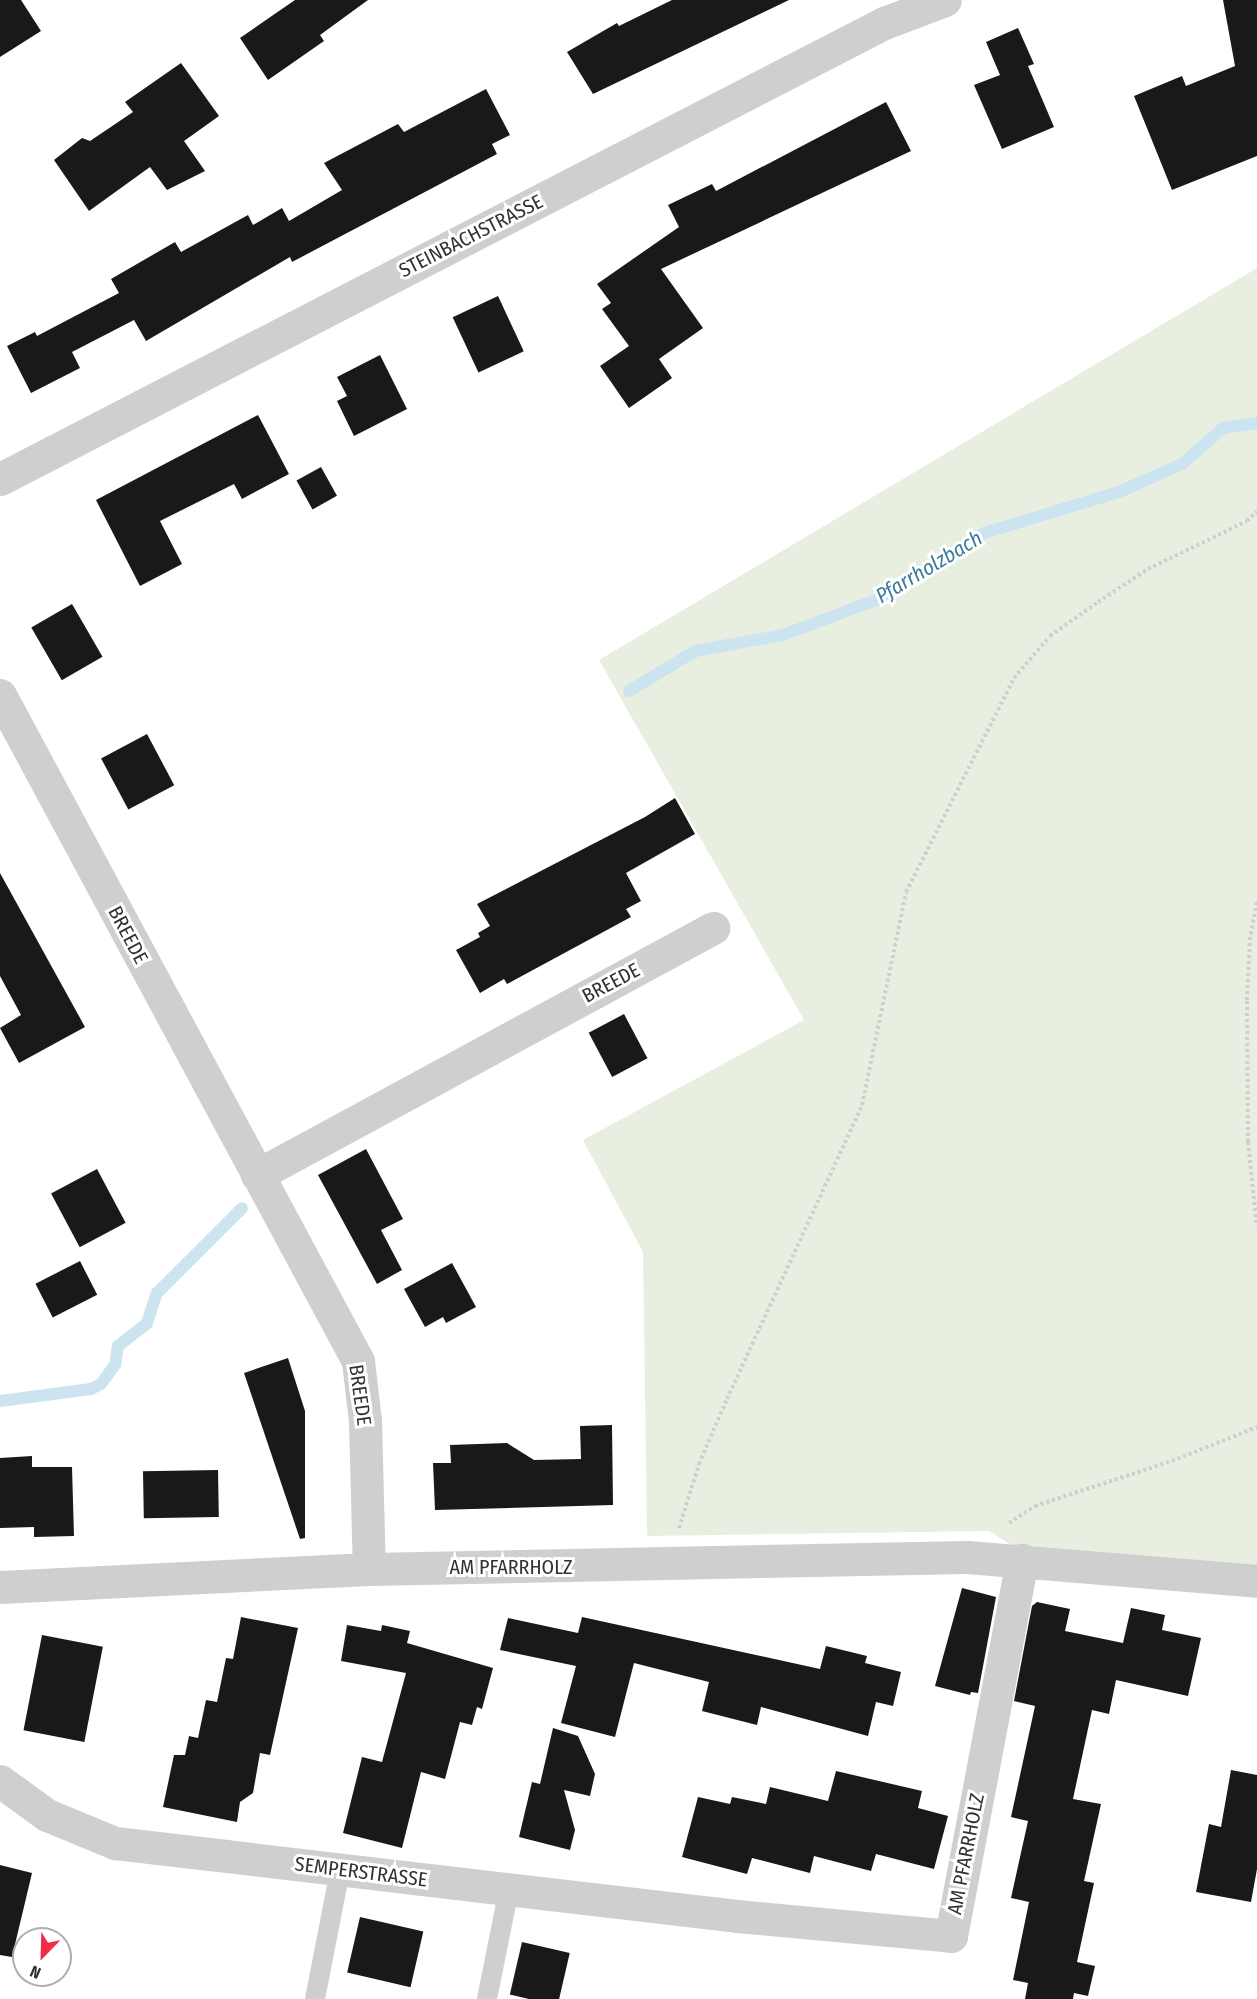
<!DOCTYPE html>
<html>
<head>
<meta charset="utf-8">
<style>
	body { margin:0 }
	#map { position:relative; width:1257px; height:1999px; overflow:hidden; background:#fff; font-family:"Fira Sans Condensed",sans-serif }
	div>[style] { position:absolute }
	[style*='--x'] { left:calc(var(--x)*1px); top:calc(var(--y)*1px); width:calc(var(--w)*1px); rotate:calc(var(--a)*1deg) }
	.green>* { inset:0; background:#e9efe0 }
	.stream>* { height:12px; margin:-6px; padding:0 6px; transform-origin:6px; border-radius:6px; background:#cce4ef }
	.building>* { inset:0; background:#191919; transform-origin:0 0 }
	.path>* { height:4px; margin-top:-2px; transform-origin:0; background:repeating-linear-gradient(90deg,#cfcfcf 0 3px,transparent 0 6px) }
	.service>* { height:20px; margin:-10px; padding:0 10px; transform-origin:10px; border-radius:10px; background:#cfcfcf }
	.minor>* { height:33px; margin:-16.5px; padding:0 16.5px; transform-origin:16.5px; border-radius:16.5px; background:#cfcfcf }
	span { translate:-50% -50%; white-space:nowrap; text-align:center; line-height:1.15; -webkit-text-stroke:6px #fff; paint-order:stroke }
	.street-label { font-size:20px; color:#323232 }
	.water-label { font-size:21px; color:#3a7c9b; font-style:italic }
	.north { position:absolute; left:12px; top:1927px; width:60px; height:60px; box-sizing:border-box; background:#fff; border:2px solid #adadad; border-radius:50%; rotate:203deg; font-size:16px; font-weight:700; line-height:24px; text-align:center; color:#323232 }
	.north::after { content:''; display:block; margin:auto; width:21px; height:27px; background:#f02e4b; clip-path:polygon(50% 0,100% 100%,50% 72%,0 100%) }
</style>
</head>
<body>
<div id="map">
	<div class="green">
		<i style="clip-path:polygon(1257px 268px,1257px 1567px,1018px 1549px,989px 1531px,647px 1536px,643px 1252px,583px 1140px,804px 1020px,599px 660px)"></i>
	</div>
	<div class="stream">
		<i style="--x:629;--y:691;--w:77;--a:-31.2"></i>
		<i style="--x:695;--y:651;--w:89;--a:-10.3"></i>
		<i style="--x:783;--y:635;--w:99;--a:-20.6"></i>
		<i style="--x:876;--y:600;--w:127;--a:-31.8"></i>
		<i style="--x:984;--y:533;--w:141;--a:-16.9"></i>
		<i style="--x:1119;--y:492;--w:69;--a:-24"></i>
		<i style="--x:1182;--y:464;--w:55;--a:-41.3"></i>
		<i style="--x:1223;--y:428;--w:34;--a:-8"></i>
		<i style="--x:0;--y:1401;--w:92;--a:-7.5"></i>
		<i style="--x:91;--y:1389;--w:11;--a:-27"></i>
		<i style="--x:101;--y:1384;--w:24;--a:-54"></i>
		<i style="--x:115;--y:1365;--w:19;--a:-81"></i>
		<i style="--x:118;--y:1346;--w:37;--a:-38"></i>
		<i style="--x:147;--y:1323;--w:32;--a:-72"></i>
		<i style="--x:157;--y:1293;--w:120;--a:-45"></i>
	</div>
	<div class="building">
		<i style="clip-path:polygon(0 0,21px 0,41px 31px,0 57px)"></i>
		<i style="clip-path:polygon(295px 0,368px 0,320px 35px,324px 41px,268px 80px,240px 38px)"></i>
		<i style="clip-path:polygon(672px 0,789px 0,593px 94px,567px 52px,617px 23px,619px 26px)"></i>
		<i style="clip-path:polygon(1223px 0,1257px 0,1257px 156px,1172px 190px,1134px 96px,1182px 76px,1186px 86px,1235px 66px)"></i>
		<i style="clip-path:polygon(1018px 28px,1034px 64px,1028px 66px,1054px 127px,1002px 149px,974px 85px,1000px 75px,986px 42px)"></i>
		<i style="clip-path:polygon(181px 63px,219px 116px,184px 141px,205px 171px,167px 190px,150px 167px,89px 211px,54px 160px,82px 138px,90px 141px,133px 112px,125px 102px)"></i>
		<i style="clip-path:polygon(486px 89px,510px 135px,492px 144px,497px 154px,292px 262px,290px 257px,146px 341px,134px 320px,72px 352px,80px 368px,31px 393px,7px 346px,35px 332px,37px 336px,119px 293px,111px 279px,175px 242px,181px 252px,248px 215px,253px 225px,282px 208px,289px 221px,342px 190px,324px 163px,398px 124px,404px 132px)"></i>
		<i style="clip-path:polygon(886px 102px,911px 151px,661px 269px,703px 328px,659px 359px,672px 378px,629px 408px,600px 366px,629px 346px,602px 309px,611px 303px,597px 284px,679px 227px,668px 205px,712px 184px,716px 191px)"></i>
		<i style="left:498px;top:296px;width:61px;height:50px;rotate:65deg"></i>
		<i style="clip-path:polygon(380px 355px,407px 409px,354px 436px,337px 401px,347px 396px,337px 377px)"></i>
		<i style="clip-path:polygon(258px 415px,289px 474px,242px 499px,234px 484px,160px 521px,182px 564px,140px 586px,96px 500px)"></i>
		<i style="left:321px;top:467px;width:33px;height:28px;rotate:61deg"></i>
		<i style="left:72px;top:604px;width:61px;height:47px;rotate:60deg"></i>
		<i style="left:147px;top:734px;width:58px;height:52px;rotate:62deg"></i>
		<i style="clip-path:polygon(675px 798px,695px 834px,626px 873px,641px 901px,626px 909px,631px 917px,507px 984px,504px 979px,480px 993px,456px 950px,480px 937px,478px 933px,490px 926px,477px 904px,645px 817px)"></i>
		<i style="clip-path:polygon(0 873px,85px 1027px,19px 1063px,0 1028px,21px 1015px,0 976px)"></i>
		<i style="left:624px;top:1014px;width:50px;height:40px;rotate:62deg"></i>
		<i style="clip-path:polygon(366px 1149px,403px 1219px,381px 1230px,402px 1270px,377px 1284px,318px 1175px)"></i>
		<i style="left:97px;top:1169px;width:61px;height:52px;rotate:62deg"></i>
		<i style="left:80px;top:1261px;width:38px;height:50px;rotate:63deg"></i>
		<i style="clip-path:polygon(452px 1263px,476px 1307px,446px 1323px,443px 1317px,425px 1327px,404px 1289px)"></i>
		<i style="clip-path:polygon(288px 1358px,305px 1411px,305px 1538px,300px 1539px,244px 1373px)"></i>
		<i style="clip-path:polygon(612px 1425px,613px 1505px,435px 1510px,433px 1463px,451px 1463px,450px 1445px,507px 1443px,534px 1460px,581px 1459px,580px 1426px)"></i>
		<i style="clip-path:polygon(32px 1456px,32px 1467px,72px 1467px,74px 1536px,34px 1537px,34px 1527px,0 1528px,0 1458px)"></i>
		<i style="left:218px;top:1470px;width:47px;height:75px;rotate:89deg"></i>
		<i style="clip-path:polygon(962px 1588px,996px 1597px,978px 1693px,971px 1692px,970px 1695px,935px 1686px)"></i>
		<i style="clip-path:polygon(1037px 1602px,1070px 1609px,1065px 1631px,1123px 1643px,1131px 1608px,1165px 1615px,1162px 1630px,1201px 1638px,1188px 1696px,1116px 1680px,1109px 1714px,1092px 1710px,1073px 1799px,1101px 1804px,1084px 1881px,1094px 1883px,1077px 1962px,1095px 1966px,1088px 1996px,1074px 1993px,1073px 1999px,1025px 1999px,1028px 1983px,1013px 1980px,1029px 1902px,1011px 1898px,1028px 1821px,1011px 1817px,1035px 1706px,1014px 1701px,1032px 1606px)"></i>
		<i style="clip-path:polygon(241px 1617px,298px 1628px,270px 1755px,260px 1753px,253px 1793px,240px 1802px,237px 1822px,163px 1807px,174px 1755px,185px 1755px,189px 1736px,198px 1738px,206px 1700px,217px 1702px,226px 1658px,233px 1659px)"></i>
		<i style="clip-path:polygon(582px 1617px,820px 1669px,826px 1646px,867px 1656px,865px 1663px,901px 1672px,893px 1706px,876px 1702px,868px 1736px,761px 1707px,757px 1725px,702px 1711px,709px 1682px,634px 1663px,615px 1737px,561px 1723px,576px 1666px,500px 1650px,508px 1618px,578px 1633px)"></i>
		<i style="clip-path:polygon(347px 1625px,381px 1631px,382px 1625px,410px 1631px,407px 1643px,493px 1668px,482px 1709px,477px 1707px,472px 1725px,460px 1722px,445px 1779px,421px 1772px,402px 1848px,343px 1833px,362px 1757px,382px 1762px,406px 1673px,341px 1661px)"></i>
		<i style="left:42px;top:1635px;width:62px;height:97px;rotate:11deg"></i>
		<i style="clip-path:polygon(553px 1728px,578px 1736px,595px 1774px,590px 1796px,564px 1790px,575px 1830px,570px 1850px,519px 1837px,532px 1782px,540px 1784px)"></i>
		<i style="clip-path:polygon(1231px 1770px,1257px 1775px,1257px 1869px,1251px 1902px,1196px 1892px,1209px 1824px,1221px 1827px)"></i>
		<i style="clip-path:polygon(836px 1771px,922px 1791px,918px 1808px,948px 1816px,934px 1869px,876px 1854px,871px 1871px,814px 1856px,810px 1873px,752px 1858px,747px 1874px,682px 1857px,698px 1797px,730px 1804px,732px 1797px,766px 1804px,770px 1787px,828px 1801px)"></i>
		<i style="clip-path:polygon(0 1865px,32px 1873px,12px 1957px,0 1955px)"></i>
		<i style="left:360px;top:1917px;width:65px;height:57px;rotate:13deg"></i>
		<i style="left:522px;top:1942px;width:49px;height:54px;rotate:13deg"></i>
	</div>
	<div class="path">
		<i style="--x:1257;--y:902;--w:36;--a:101"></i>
		<i style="--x:1250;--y:937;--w:64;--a:92.7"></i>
		<i style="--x:1247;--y:1001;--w:141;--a:89.6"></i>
		<i style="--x:1248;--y:1142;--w:85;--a:84"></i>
		<i style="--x:1009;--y:1523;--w:31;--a:-33"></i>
		<i style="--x:1035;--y:1506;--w:144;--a:-18.2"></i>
		<i style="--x:1172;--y:1461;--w:92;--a:-21.8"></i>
		<i style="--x:679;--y:1528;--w:67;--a:-72.6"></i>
		<i style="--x:699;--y:1464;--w:71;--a:-66.7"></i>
		<i style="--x:727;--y:1399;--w:324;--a:-65.3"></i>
		<i style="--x:862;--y:1105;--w:217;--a:-78.3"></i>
		<i style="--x:906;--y:892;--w:240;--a:-63.2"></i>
		<i style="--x:1014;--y:678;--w:55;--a:-49.4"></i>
		<i style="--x:1050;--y:636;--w:59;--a:-35.3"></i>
		<i style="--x:1098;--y:602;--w:60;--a:-33.4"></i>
		<i style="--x:1148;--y:569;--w:110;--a:-25.9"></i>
		<i style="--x:1247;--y:521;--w:14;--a:-45"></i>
	</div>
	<div class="service">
		<i style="--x:315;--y:1999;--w:131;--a:-79"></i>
		<i style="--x:487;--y:1999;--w:112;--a:-78.7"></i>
	</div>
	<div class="minor">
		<i style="--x:0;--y:479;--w:995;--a:-27.29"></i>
		<i style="--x:884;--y:23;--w:65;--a:-20.7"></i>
		<i style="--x:0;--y:695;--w:756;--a:61.74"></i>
		<i style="--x:358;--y:1361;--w:60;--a:83.3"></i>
		<i style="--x:365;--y:1421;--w:148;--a:88.5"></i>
		<i style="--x:257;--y:1175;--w:519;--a:-28.44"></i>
		<i style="--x:0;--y:1587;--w:369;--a:-2.8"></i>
		<i style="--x:369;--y:1569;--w:598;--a:-1.15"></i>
		<i style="--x:967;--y:1557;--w:291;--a:4.7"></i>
		<i style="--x:0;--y:1781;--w:58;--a:35.9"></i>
		<i style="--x:47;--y:1815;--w:74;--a:22.4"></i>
		<i style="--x:115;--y:1843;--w:626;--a:6.69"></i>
		<i style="--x:737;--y:1916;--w:215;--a:5.3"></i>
		<i style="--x:951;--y:1936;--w:383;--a:-79.3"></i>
	</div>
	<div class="street-label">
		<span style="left:471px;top:236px;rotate:-27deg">STEINBACHSTRASSE</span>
		<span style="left:128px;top:935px;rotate:62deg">BREEDE</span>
		<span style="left:611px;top:983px;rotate:-28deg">BREEDE</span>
		<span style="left:360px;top:1395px;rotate:82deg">BREEDE</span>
		<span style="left:511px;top:1567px">AM PFARRHOLZ</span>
		<span style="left:966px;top:1854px;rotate:-79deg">AM PFARRHOLZ</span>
		<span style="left:361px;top:1872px;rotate:7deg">SEMPERSTRASSE</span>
	</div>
	<div class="water-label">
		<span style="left:929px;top:567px;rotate:-31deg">Pfarrholzbach</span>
	</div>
	<div class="north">N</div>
</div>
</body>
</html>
